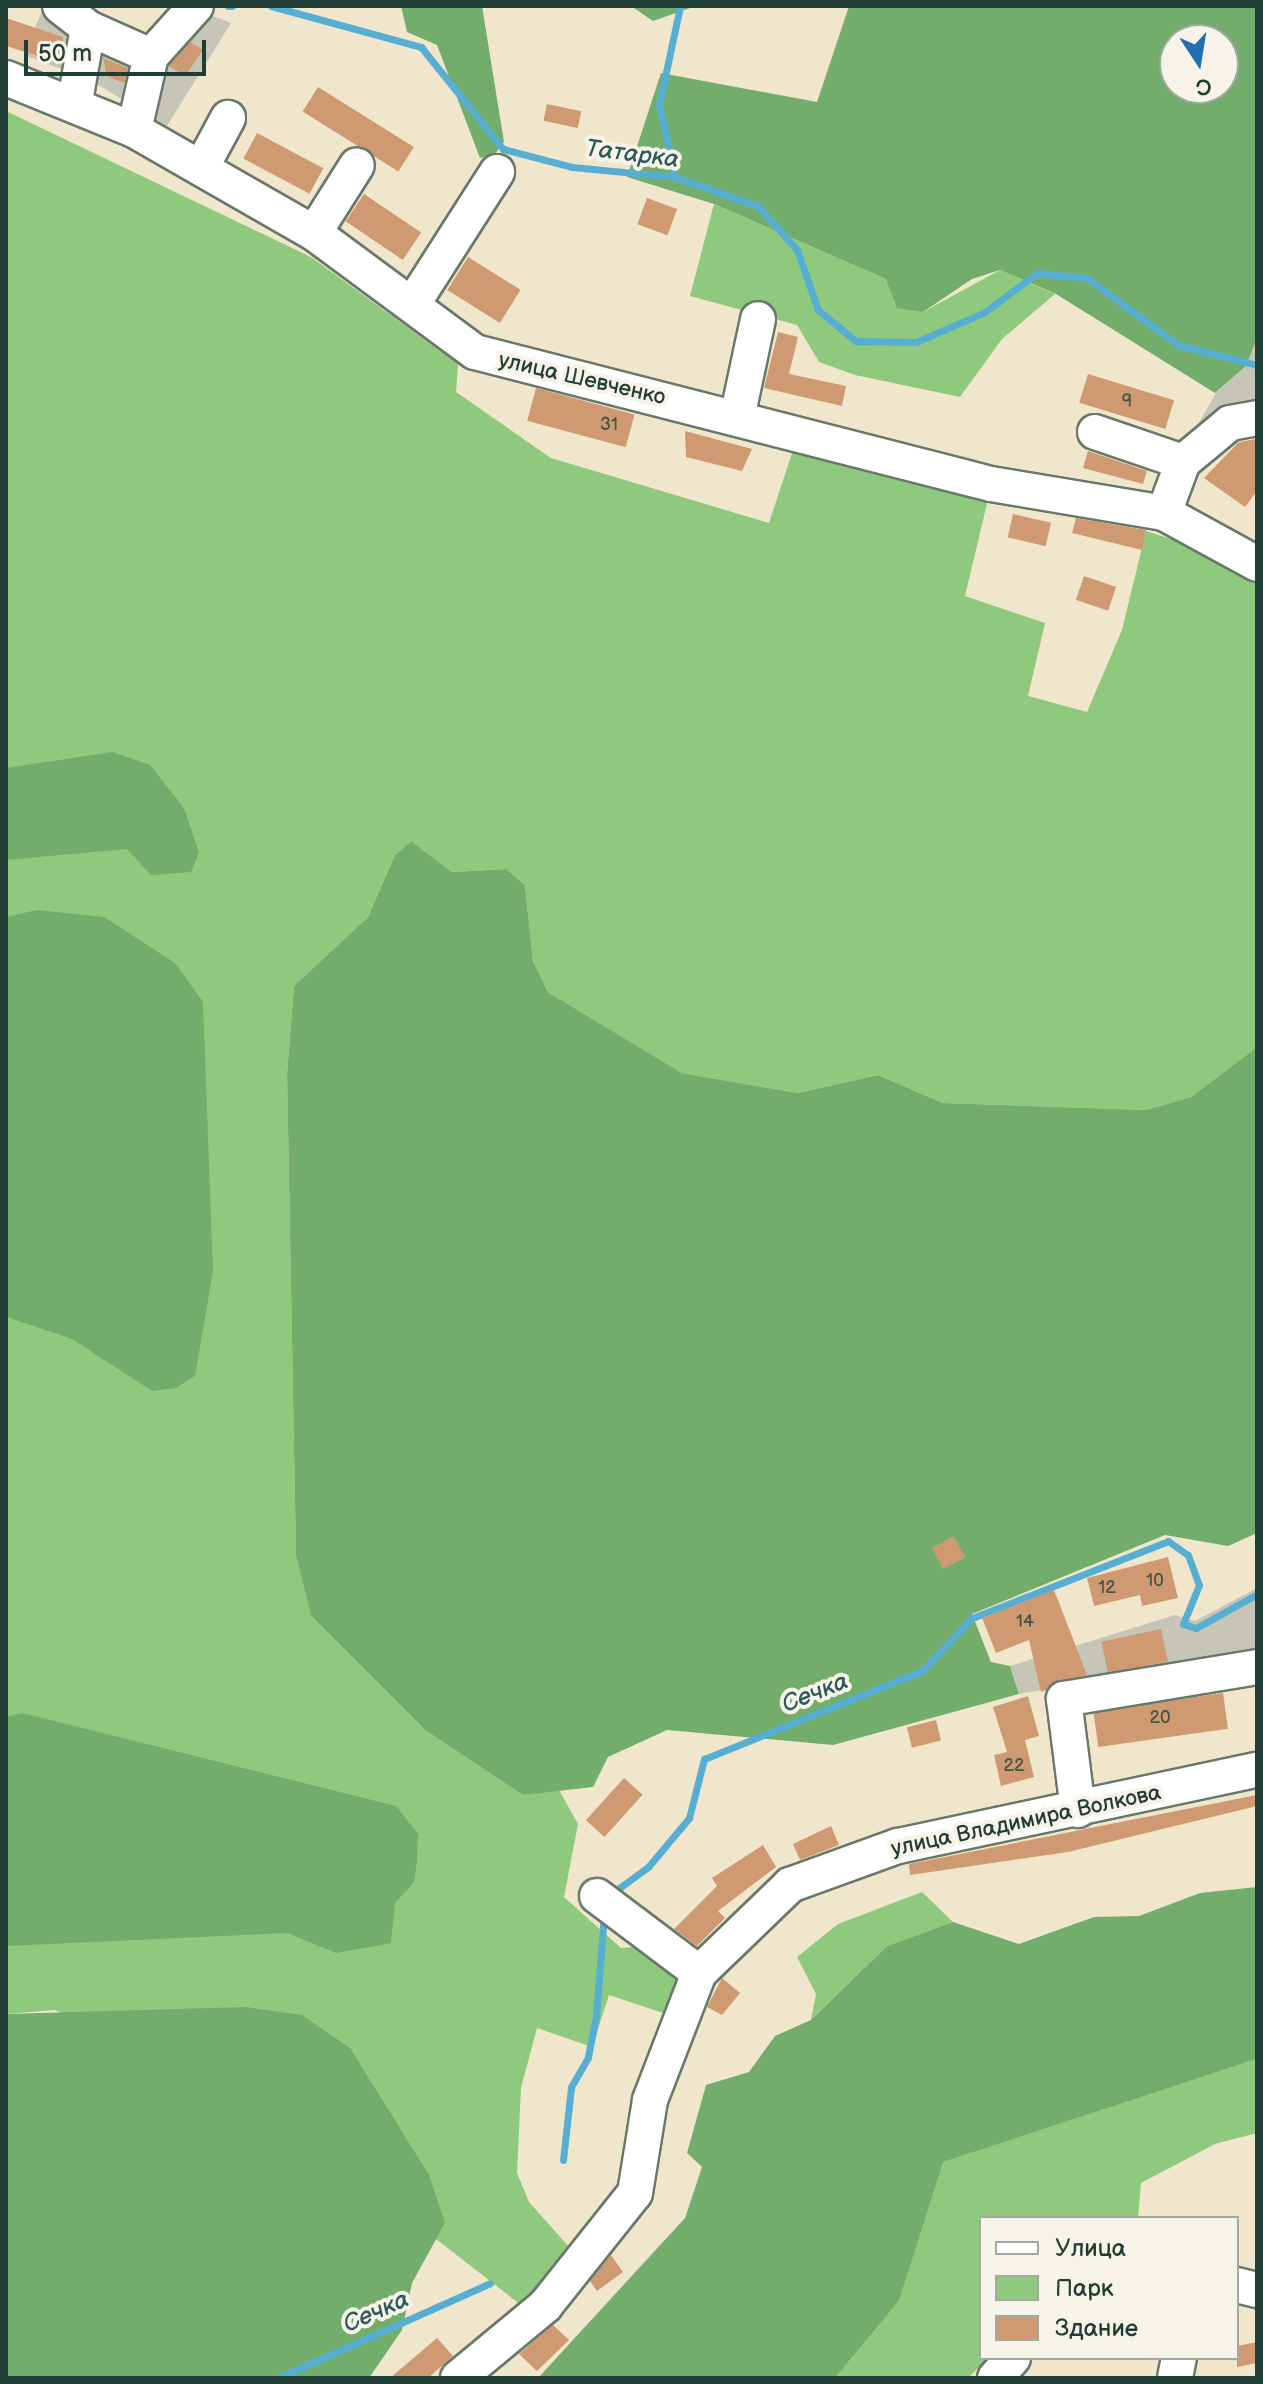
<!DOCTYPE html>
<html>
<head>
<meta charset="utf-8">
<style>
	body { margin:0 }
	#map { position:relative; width:1263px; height:2384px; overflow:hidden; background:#f0e6cc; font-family:"Balsamiq Sans",sans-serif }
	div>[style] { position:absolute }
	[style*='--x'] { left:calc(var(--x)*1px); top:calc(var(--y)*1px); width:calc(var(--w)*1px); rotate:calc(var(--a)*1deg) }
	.industrial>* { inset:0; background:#c6c5b8 }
	.green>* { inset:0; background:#8fc97d }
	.forest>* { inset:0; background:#73ad6c }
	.stream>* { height:7px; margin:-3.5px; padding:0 3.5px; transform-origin:3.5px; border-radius:3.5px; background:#56afd3 }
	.building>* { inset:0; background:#cf9a71; transform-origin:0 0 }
	.roads { filter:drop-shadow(2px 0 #687869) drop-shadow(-2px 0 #687869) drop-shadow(0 2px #687869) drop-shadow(0 -2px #687869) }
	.minor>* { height:34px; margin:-17px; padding:0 17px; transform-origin:17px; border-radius:17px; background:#fff }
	span { translate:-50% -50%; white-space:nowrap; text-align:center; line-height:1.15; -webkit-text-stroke:8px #f7f3e8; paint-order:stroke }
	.number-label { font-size:18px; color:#4b5443 }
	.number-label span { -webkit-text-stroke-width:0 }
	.street-label { font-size:22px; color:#1f3d34 }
	.water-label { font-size:24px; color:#2d5a5c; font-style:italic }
	.frame { position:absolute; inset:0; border:8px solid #1f3d34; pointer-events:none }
	.legend { position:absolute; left:979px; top:2216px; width:260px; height:144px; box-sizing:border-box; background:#f7f3e8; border:2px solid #a1aaa0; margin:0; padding:10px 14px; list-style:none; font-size:24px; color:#1f3d34 }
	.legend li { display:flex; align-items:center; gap:16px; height:40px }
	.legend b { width:40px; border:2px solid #a1aaa0 }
	.north { position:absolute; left:1159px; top:24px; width:80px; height:80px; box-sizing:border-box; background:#f7f3e8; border:2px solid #a1aaa0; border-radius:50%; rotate:168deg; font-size:22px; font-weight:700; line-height:32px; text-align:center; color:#1f3d34 }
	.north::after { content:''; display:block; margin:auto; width:28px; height:36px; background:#1f6fb2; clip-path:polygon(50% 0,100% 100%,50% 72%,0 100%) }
	.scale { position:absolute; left:24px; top:40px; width:182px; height:36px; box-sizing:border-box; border:4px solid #1f3d34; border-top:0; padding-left:10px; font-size:24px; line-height:28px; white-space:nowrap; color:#1f3d34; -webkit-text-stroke:6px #f7f3e8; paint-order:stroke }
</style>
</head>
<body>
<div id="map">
	<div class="industrial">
		<i style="clip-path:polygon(44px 6px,149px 43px,167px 9px,187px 6px,231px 23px,167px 126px,88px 79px,24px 55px)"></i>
		<i style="clip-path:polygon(1257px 338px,1257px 425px,1187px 443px,1216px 393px,1246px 366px)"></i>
		<i style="clip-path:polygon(1257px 1588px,1257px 1655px,1019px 1694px,1010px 1666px,1175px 1615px,1195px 1621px)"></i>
	</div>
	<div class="green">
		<i style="clip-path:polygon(6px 111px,311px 257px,458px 364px,456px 392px,551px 458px,769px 523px,792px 453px,989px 495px,965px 596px,1045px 623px,1028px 696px,1087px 712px,1122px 630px,1146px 531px,1223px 556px,1257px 580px,1257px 1047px,1191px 1097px,1146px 1110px,943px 1103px,878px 1075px,798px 1093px,682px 1073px,548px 992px,533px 961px,525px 885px,506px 869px,452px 872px,411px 841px,395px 855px,368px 917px,294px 986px,287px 1074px,296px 1556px,311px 1616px,425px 1730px,523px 1795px,559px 1790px,578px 1824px,564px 1897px,621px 1948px,652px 1946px,684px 1970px,666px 2014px,609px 1995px,592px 2047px,537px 2028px,521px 2088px,517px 2173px,529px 2202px,570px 2248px,521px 2305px,436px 2239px,445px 2223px,55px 2010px,6px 2014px)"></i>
		<i style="clip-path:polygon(714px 204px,886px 279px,923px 312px,1000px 270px,1055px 294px,1002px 339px,960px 397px,855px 375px,819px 362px,797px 325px,690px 296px)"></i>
		<i style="clip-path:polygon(922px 1892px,953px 1922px,887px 1946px,811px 2020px,816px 1994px,797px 1957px,838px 1924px)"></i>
		<i style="clip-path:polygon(1257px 2059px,1257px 2133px,1215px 2144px,1141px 2183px,1138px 2218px,981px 2218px,981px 2358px,988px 2358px,968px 2378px,835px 2378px,899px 2301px,942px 2162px)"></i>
	</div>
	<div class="forest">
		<i style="clip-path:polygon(401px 6px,482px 6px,504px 142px,495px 154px,480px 158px,437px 45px,407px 32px)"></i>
		<i style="clip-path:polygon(631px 6px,696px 6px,653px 21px)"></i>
		<i style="clip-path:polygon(evenodd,849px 6px,1257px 6px,1257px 338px,1246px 366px,1215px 393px,1056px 294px,1000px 270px,972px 279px,923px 312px,897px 308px,886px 279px,714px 204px,627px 177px,661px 73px,817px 102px,849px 6px,1223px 40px,1223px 88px,1175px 88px,1175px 40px,1223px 40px)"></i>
		<i style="clip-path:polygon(113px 752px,150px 765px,184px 808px,199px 852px,191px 872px,151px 875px,127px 849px,6px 860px,6px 768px)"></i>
		<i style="clip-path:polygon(411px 841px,452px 872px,506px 869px,525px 885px,533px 961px,548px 992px,682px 1073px,798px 1093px,878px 1075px,943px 1103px,1146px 1110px,1191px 1097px,1257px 1047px,1257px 1533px,1228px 1546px,1165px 1535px,972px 1614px,991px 1662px,1010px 1666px,1019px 1694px,833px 1745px,667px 1730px,608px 1757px,593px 1787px,523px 1795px,425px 1730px,311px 1616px,296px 1556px,287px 1074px,294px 986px,368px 917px,395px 855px)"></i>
		<i style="clip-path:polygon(37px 910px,104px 917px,175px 963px,203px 1002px,213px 1271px,195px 1376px,176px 1388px,152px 1391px,72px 1339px,6px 1317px,6px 917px)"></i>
		<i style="clip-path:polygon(22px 1713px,396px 1806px,418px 1834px,417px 1861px,414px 1882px,395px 1903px,391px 1943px,336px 1953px,287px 1933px,6px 1946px,6px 1717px)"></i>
		<i style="clip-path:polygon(1257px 1887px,1257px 2059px,943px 2162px,899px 2301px,835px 2378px,538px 2378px,685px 2218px,702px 2167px,687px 2153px,706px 2085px,749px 2072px,775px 2036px,811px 2020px,887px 1946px,953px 1922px,1019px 1944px,1094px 1917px,1139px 1916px,1200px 1893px)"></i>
		<i style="clip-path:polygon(246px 2007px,302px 2015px,350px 2048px,429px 2175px,445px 2223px,412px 2283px,402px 2330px,369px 2378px,6px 2378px,6px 2014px)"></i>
	</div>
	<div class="stream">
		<i style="--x:228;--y:6;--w:4;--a:0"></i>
		<i style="--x:271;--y:6;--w:156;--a:15.3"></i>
		<i style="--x:421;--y:47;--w:131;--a:51.2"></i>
		<i style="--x:503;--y:149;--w:71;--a:14.6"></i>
		<i style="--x:572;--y:167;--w:103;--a:5.5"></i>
		<i style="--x:675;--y:177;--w:88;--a:19.3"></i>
		<i style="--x:758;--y:206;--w:59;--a:48.4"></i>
		<i style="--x:797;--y:250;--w:64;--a:70.7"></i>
		<i style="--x:818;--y:310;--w:49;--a:39.2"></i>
		<i style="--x:856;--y:341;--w:60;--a:1"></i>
		<i style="--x:916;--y:342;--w:75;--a:-23.5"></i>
		<i style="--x:985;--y:312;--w:65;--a:-36.9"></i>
		<i style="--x:1037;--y:273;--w:50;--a:5.7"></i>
		<i style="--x:1087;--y:278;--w:113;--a:36.4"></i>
		<i style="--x:1178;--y:345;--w:81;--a:14.2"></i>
		<i style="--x:675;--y:177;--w:74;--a:-102.5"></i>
		<i style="--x:659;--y:105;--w:101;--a:-78"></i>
		<i style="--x:611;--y:1894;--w:46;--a:-36.1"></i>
		<i style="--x:648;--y:1867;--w:64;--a:-50.1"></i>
		<i style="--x:689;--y:1818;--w:61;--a:-75.7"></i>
		<i style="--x:704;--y:1759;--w:235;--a:-22"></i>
		<i style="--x:922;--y:1671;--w:73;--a:-46.7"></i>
		<i style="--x:972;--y:1618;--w:211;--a:-21.4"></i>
		<i style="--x:1168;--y:1541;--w:24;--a:35"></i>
		<i style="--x:1188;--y:1555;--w:32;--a:70"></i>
		<i style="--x:1199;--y:1585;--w:42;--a:112.3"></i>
		<i style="--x:1183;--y:1624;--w:14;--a:17"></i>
		<i style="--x:1196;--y:1628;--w:70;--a:-29.1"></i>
		<i style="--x:563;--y:2160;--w:73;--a:-83.7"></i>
		<i style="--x:571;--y:2087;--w:34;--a:-60"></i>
		<i style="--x:588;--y:2057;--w:42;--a:-79"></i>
		<i style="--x:596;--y:2016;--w:102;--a:-85.5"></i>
		<i style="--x:278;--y:2378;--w:232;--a:-24.1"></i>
	</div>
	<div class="building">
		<i style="clip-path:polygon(6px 18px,63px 37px,61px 63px,6px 46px)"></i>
		<i style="clip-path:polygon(190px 42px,203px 50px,185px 76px,169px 66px)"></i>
		<i style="clip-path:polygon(103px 58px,128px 68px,124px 83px,107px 76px)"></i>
		<i style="left:318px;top:87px;width:113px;height:29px;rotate:32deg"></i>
		<i style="left:547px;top:104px;width:35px;height:17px;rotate:12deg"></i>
		<i style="left:257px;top:133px;width:75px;height:29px;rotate:28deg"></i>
		<i style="left:364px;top:194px;width:69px;height:33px;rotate:34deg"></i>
		<i style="left:647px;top:198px;width:32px;height:28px;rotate:20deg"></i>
		<i style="left:468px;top:257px;width:62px;height:39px;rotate:32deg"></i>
		<i style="clip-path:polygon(778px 332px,798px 337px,789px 374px,846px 386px,842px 406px,764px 388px)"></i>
		<i style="left:1088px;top:374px;width:90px;height:30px;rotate:17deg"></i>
		<i style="left:536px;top:388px;width:102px;height:34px;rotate:15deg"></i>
		<i style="clip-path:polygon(685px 431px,752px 449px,742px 471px,686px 457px)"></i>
		<i style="clip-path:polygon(1256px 439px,1257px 491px,1245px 507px,1204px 478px,1239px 442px)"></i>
		<i style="clip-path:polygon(1088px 451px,1147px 471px,1143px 484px,1083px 468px)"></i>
		<i style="left:1013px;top:514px;width:39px;height:24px;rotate:13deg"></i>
		<i style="clip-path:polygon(1076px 518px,1146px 530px,1142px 550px,1072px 533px)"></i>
		<i style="left:1084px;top:576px;width:34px;height:25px;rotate:19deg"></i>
		<i style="left:954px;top:1536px;width:24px;height:25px;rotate:62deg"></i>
		<i style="clip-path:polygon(1168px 1557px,1178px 1598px,1142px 1606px,1140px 1595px,1094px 1606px,1087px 1578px)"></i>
		<i style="clip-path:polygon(1054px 1590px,1087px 1675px,1041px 1692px,1029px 1640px,996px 1653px,982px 1618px)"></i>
		<i style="left:1161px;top:1629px;width:33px;height:61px;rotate:78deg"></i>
		<i style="left:1223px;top:1693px;width:36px;height:131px;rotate:82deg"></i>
		<i style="clip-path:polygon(1028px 1696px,1039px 1736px,1025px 1740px,1034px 1777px,1001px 1786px,994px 1755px,1007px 1752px,993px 1707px)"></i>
		<i style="left:936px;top:1720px;width:21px;height:30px;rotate:76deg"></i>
		<i style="left:624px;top:1778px;width:25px;height:57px;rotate:42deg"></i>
		<i style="clip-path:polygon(1257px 1795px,1257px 1806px,1068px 1852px,910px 1875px,909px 1864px)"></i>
		<i style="clip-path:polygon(831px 1826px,839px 1845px,800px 1860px,793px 1844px)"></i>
		<i style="clip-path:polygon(763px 1845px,776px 1867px,718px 1911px,725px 1918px,697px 1946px,674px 1929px,717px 1886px,712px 1878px)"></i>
		<i style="clip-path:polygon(722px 1978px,740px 1993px,722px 2015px,707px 2007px)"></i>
		<i style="clip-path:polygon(611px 2255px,623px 2272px,597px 2291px,590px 2281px)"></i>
		<i style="clip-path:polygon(553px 2325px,569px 2340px,537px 2371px,519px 2354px)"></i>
		<i style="clip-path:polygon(437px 2338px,453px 2356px,428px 2378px,390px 2378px)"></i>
		<i style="clip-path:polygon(1257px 2342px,1257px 2363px,1237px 2367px,1237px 2346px)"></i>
	</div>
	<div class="roads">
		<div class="minor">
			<i style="--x:60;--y:6;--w:36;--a:38"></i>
			<i style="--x:88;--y:28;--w:69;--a:24"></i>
			<i style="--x:6;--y:78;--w:138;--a:22.1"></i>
			<i style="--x:134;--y:130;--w:207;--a:29.8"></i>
			<i style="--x:314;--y:233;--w:200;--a:36.5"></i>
			<i style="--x:475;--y:352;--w:533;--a:14.35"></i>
			<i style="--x:991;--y:484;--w:175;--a:9.5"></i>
			<i style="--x:1164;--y:513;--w:106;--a:28.7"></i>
			<i style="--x:75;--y:101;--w:74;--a:-79.9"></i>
			<i style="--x:134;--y:130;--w:76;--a:-77.1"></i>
			<i style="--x:151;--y:56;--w:67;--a:-48"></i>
			<i style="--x:201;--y:168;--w:57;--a:-61.6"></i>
			<i style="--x:314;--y:233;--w:80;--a:-57.7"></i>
			<i style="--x:412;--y:305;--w:158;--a:-57.4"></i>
			<i style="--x:737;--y:418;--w:101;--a:-78"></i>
			<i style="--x:1095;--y:432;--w:93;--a:18.8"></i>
			<i style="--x:1164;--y:513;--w:54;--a:-69.6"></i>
			<i style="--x:1183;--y:462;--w:61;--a:-39.7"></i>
			<i style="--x:1230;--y:423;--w:27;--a:-10"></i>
			<i style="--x:1078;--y:1810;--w:112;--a:-97.2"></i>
			<i style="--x:1064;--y:1699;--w:196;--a:-9.4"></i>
			<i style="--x:597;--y:1896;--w:128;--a:37"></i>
			<i style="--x:1237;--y:2285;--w:21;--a:14"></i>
			<i style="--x:458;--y:2378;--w:113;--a:-39.6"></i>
			<i style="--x:545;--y:2306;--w:144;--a:-51.5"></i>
			<i style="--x:635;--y:2193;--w:94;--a:-80.8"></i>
			<i style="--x:650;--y:2100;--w:136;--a:-68.9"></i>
			<i style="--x:699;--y:1973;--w:127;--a:-44"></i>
			<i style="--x:790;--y:1885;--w:115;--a:-19.9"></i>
			<i style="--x:898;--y:1846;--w:367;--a:-12"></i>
			<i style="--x:995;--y:2378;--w:27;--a:-48"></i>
			<i style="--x:1175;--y:2378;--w:20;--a:-79"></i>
		</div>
	</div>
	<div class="number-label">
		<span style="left:1127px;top:402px">9</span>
		<span style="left:609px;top:425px">31</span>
		<span style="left:1155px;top:1581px">10</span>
		<span style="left:1107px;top:1588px">12</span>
		<span style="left:1025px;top:1622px">14</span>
		<span style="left:1160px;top:1718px">20</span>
		<span style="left:1014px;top:1766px">22</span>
	</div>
	<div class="street-label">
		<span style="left:582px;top:379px;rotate:13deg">улица Шевченко</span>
		<span style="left:1026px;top:1821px;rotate:-12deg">улица Владимира Волкова</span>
	</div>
	<div class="water-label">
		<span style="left:632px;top:154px;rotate:7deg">Татарка</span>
		<span style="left:815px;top:1693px;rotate:-22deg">Сечка</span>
		<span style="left:376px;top:2312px;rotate:-24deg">Сечка</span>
	</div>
	<div class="frame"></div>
	<ul class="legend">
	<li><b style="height:10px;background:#fff"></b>Улица</li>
	<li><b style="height:22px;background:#8fc97d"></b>Парк</li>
	<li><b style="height:22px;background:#cf9a71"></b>Здание</li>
	</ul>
	<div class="north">С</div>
	<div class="scale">50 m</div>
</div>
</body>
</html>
